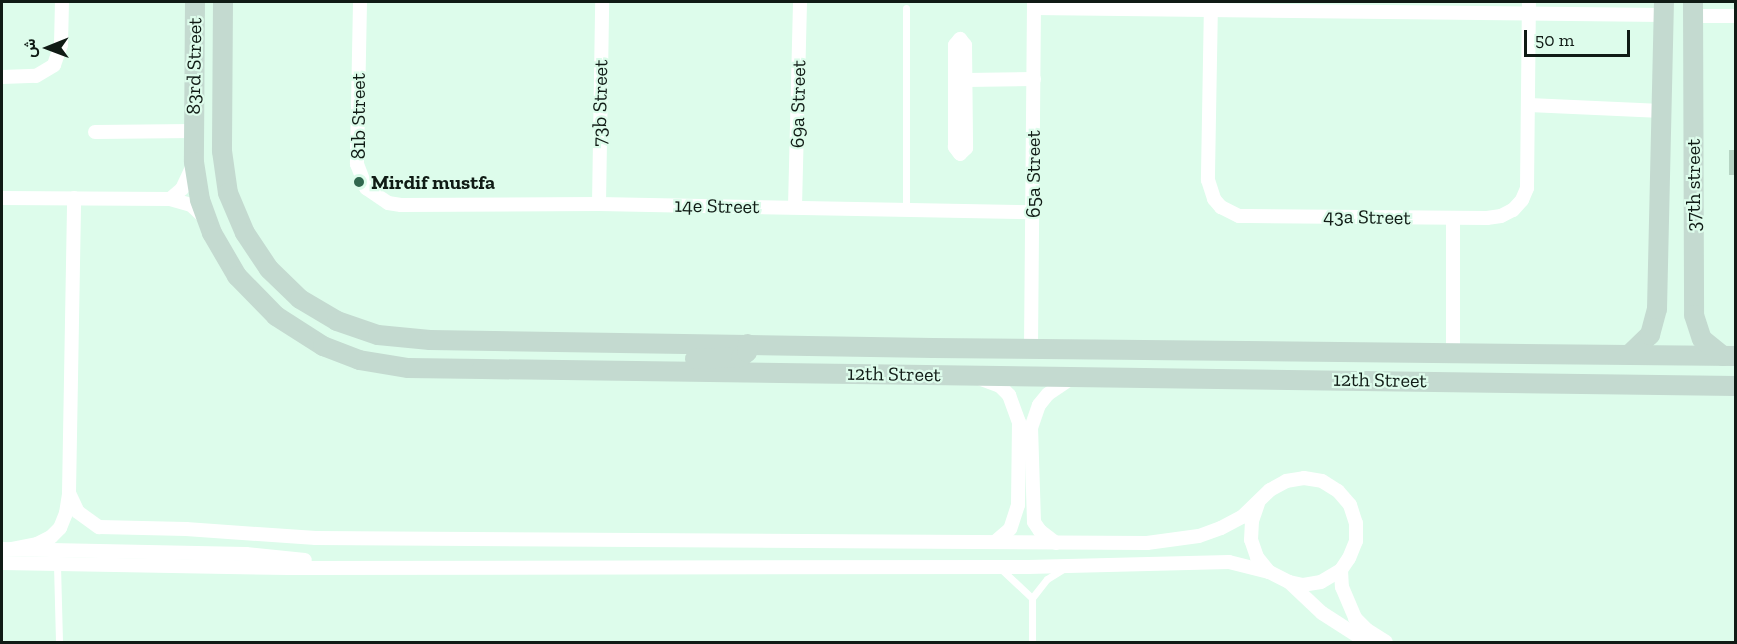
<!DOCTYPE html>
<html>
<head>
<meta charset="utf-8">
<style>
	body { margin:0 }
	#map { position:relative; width:1737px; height:644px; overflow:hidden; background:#ddfceb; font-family:"Zilla Slab",Vazirmatn,serif }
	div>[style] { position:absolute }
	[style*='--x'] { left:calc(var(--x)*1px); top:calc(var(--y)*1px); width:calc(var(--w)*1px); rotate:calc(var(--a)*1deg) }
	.building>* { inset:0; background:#b5d4c3; transform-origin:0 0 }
	.lane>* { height:7px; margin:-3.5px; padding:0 3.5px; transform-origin:3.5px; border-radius:3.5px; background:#fff }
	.street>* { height:14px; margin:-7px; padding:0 7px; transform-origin:7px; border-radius:7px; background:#fff }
	.secondary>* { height:20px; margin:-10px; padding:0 10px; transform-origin:10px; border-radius:10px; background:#c4dad0 }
	.dots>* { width:16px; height:16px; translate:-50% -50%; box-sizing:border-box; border:3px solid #ddfceb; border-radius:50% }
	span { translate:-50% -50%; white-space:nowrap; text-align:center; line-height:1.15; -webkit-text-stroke:4.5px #ddfceb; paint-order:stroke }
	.street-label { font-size:20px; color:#101b15 }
	.poi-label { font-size:20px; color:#101b15; font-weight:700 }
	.left { translate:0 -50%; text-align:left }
	.frame { position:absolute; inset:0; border:3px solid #101b15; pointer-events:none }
	.north { position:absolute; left:18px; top:18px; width:60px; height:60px; -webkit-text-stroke:4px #ddfceb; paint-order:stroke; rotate:269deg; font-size:16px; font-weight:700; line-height:24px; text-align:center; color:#101b15 }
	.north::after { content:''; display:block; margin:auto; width:21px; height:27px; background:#101b15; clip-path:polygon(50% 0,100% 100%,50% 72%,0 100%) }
	.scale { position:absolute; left:1524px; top:30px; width:106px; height:27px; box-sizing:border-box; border:3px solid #101b15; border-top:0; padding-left:8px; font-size:18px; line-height:21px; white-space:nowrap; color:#101b15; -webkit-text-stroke:4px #ddfceb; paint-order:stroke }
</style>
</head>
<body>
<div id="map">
	<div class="building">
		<i style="left:1729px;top:150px;width:7px;height:25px"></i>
	</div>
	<div class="lane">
		<i style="--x:906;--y:209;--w:201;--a:-90"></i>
		<i style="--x:57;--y:565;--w:77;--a:88.5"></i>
		<i style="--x:1001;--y:569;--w:42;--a:43.1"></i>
		<i style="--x:1032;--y:642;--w:44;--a:-90"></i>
		<i style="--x:1032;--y:598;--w:24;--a:-52"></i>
		<i style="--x:1047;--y:579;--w:19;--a:-32"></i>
	</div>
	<div class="street">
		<i style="--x:360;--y:2;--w:162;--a:91.1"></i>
		<i style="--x:357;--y:164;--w:26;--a:69"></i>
		<i style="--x:366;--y:188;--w:27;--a:34"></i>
		<i style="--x:388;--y:203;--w:13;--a:9"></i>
		<i style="--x:401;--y:205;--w:198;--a:-0.3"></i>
		<i style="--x:599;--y:204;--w:434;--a:1.1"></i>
		<i style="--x:1211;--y:2;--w:178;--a:91"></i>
		<i style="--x:1208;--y:180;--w:20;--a:72"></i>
		<i style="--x:1214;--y:199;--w:11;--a:49"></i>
		<i style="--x:1221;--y:207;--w:20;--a:27"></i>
		<i style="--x:1239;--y:216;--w:10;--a:0"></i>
		<i style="--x:1249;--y:216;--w:238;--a:0.5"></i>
		<i style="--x:1487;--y:218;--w:14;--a:-8"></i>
		<i style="--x:1501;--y:216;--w:13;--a:-27"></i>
		<i style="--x:1513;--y:210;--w:13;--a:-48"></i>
		<i style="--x:1522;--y:200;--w:13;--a:-67"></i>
		<i style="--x:1527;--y:188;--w:186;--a:-89.4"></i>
		<i style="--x:1034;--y:8;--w:630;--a:0.64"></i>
		<i style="--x:1692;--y:16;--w:44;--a:0"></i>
		<i style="--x:960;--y:39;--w:8;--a:50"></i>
		<i style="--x:965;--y:45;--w:103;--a:89.4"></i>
		<i style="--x:966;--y:148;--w:8;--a:135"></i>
		<i style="--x:960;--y:154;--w:9;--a:-126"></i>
		<i style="--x:955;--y:147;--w:102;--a:-90"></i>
		<i style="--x:955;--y:45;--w:8;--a:-50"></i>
		<i style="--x:2;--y:77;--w:34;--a:-2"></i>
		<i style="--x:36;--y:76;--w:21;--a:-31"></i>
		<i style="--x:54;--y:65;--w:21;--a:-71"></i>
		<i style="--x:61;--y:45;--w:43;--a:-88.7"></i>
		<i style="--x:966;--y:80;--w:68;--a:-0.8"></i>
		<i style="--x:1529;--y:105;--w:133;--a:2.6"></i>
		<i style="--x:95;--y:132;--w:98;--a:-0.6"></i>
		<i style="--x:2;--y:198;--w:168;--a:0.3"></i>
		<i style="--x:170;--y:199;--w:22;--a:16"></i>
		<i style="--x:191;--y:205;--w:18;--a:43"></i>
		<i style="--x:170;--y:199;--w:16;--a:-40"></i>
		<i style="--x:182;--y:189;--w:26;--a:-65"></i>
		<i style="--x:599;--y:204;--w:202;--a:-89.1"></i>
		<i style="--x:795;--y:207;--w:205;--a:-88.6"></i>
		<i style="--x:1453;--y:218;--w:135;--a:90"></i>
		<i style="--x:1031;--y:347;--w:345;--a:-89.5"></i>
		<i style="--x:981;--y:379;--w:20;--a:20"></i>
		<i style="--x:1000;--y:386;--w:13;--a:45"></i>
		<i style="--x:1009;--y:395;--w:29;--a:70"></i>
		<i style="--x:1019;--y:422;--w:83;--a:90.7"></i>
		<i style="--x:1018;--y:505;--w:25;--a:108"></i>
		<i style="--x:1010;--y:529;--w:20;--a:139"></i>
		<i style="--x:69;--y:493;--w:21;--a:65"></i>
		<i style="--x:78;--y:512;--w:26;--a:36"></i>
		<i style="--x:99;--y:527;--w:87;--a:1.3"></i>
		<i style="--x:186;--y:529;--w:130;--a:4"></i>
		<i style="--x:316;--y:538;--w:831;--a:0.34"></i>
		<i style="--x:1147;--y:543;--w:52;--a:-7.7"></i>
		<i style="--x:1199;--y:536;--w:23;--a:-20"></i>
		<i style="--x:1221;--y:528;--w:24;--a:-28"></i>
		<i style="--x:1242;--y:517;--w:39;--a:-44"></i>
		<i style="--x:1270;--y:490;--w:18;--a:-29"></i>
		<i style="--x:1286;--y:481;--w:18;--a:-9"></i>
		<i style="--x:1304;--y:478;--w:18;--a:9"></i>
		<i style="--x:1322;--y:481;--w:19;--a:32"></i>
		<i style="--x:1338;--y:491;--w:18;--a:49"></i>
		<i style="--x:1350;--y:505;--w:19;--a:72"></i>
		<i style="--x:1356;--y:523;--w:18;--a:90"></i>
		<i style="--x:1356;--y:541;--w:18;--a:112"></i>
		<i style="--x:1349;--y:558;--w:14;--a:124"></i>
		<i style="--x:1341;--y:570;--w:23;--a:149"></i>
		<i style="--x:1321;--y:582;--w:18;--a:171"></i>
		<i style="--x:1303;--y:585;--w:14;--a:-168"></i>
		<i style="--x:1289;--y:582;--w:22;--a:-153"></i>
		<i style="--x:1269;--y:572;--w:19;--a:-129"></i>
		<i style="--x:1257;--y:557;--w:18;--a:-109"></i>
		<i style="--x:1251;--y:540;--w:19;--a:-87"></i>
		<i style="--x:1252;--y:521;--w:18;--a:-71"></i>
		<i style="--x:1056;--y:543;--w:20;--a:-143"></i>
		<i style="--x:1040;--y:531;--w:11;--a:-124"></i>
		<i style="--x:1034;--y:522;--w:94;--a:-91.8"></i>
		<i style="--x:1031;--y:428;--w:24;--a:-71"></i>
		<i style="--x:1039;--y:405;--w:14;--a:-51"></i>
		<i style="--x:1048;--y:394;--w:29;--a:-34"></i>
		<i style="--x:2;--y:549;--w:244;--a:1.2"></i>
		<i style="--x:246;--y:554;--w:59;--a:5.8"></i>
		<i style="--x:11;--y:549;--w:26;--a:-11"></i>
		<i style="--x:37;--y:544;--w:16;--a:-27"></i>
		<i style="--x:51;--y:537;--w:13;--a:-45"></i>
		<i style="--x:60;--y:528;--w:16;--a:-68"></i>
		<i style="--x:66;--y:513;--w:20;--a:-81"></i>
		<i style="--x:69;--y:493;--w:295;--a:-89"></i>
		<i style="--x:2;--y:563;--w:287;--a:1"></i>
		<i style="--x:289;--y:568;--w:739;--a:-0.08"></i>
		<i style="--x:1028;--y:567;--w:201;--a:-1.4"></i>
		<i style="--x:1229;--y:562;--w:41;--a:14"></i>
		<i style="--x:1341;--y:570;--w:17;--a:87"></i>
		<i style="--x:1342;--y:587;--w:34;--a:67"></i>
		<i style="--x:1355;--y:618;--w:17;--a:45"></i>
		<i style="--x:1367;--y:630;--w:22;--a:32"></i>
		<i style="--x:1289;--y:582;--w:45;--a:43.2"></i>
		<i style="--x:1322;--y:613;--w:54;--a:32.8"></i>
	</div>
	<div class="secondary">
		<i style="--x:195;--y:2;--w:160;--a:90.4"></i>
		<i style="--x:194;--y:162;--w:38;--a:81"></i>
		<i style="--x:200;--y:200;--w:35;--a:70"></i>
		<i style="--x:212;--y:233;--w:50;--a:59.8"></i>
		<i style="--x:237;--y:276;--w:56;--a:45.7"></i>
		<i style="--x:276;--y:316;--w:56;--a:32.6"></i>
		<i style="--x:323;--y:346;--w:39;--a:21"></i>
		<i style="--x:359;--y:360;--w:50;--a:9.3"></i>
		<i style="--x:408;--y:368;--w:74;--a:0.8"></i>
		<i style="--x:482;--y:369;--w:1254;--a:0.78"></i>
		<i style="--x:223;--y:2;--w:149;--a:90.4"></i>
		<i style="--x:222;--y:151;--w:42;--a:81.9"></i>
		<i style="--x:228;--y:193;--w:43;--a:67"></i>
		<i style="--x:245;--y:233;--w:43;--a:56.3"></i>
		<i style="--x:269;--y:269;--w:43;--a:44.1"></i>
		<i style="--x:300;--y:299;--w:43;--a:30.7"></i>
		<i style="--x:337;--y:321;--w:43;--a:18.9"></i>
		<i style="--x:378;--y:335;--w:52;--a:5.5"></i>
		<i style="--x:430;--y:340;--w:503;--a:0.91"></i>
		<i style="--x:933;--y:348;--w:803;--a:0.57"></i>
		<i style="--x:1693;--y:2;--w:313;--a:89.8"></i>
		<i style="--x:1694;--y:315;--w:25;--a:72"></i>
		<i style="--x:1702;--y:339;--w:27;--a:39"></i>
		<i style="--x:1630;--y:354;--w:28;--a:-44"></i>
		<i style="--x:1650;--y:335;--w:27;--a:-75"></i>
		<i style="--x:1657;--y:309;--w:307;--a:-88.7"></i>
		<i style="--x:695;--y:359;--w:46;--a:-2.5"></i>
		<i style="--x:741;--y:357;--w:8;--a:-40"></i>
		<i style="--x:747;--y:352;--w:8;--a:-83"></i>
	</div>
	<div class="dots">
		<i style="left:359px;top:182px;background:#30674e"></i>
	</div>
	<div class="street-label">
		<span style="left:194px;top:66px;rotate:-89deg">83rd Street</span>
		<span style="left:600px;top:103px;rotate:-89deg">73b Street</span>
		<span style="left:798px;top:104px;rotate:-89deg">69a Street</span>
		<span style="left:358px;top:116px;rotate:-90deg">81b Street</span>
		<span style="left:1033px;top:174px;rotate:-90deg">65a Street</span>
		<span style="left:1693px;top:185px;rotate:-90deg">37th street</span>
		<span style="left:717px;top:206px;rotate:1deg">14e Street</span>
		<span style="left:1367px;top:217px;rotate:1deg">43a Street</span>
		<span style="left:894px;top:374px;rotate:1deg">12th Street</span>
		<span style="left:1380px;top:380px;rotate:1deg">12th Street</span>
	</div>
	<div class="poi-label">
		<span class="left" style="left:371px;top:182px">Mirdif mustfa</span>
	</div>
	<div class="frame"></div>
	<div class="north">ش</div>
	<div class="scale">50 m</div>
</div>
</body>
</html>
